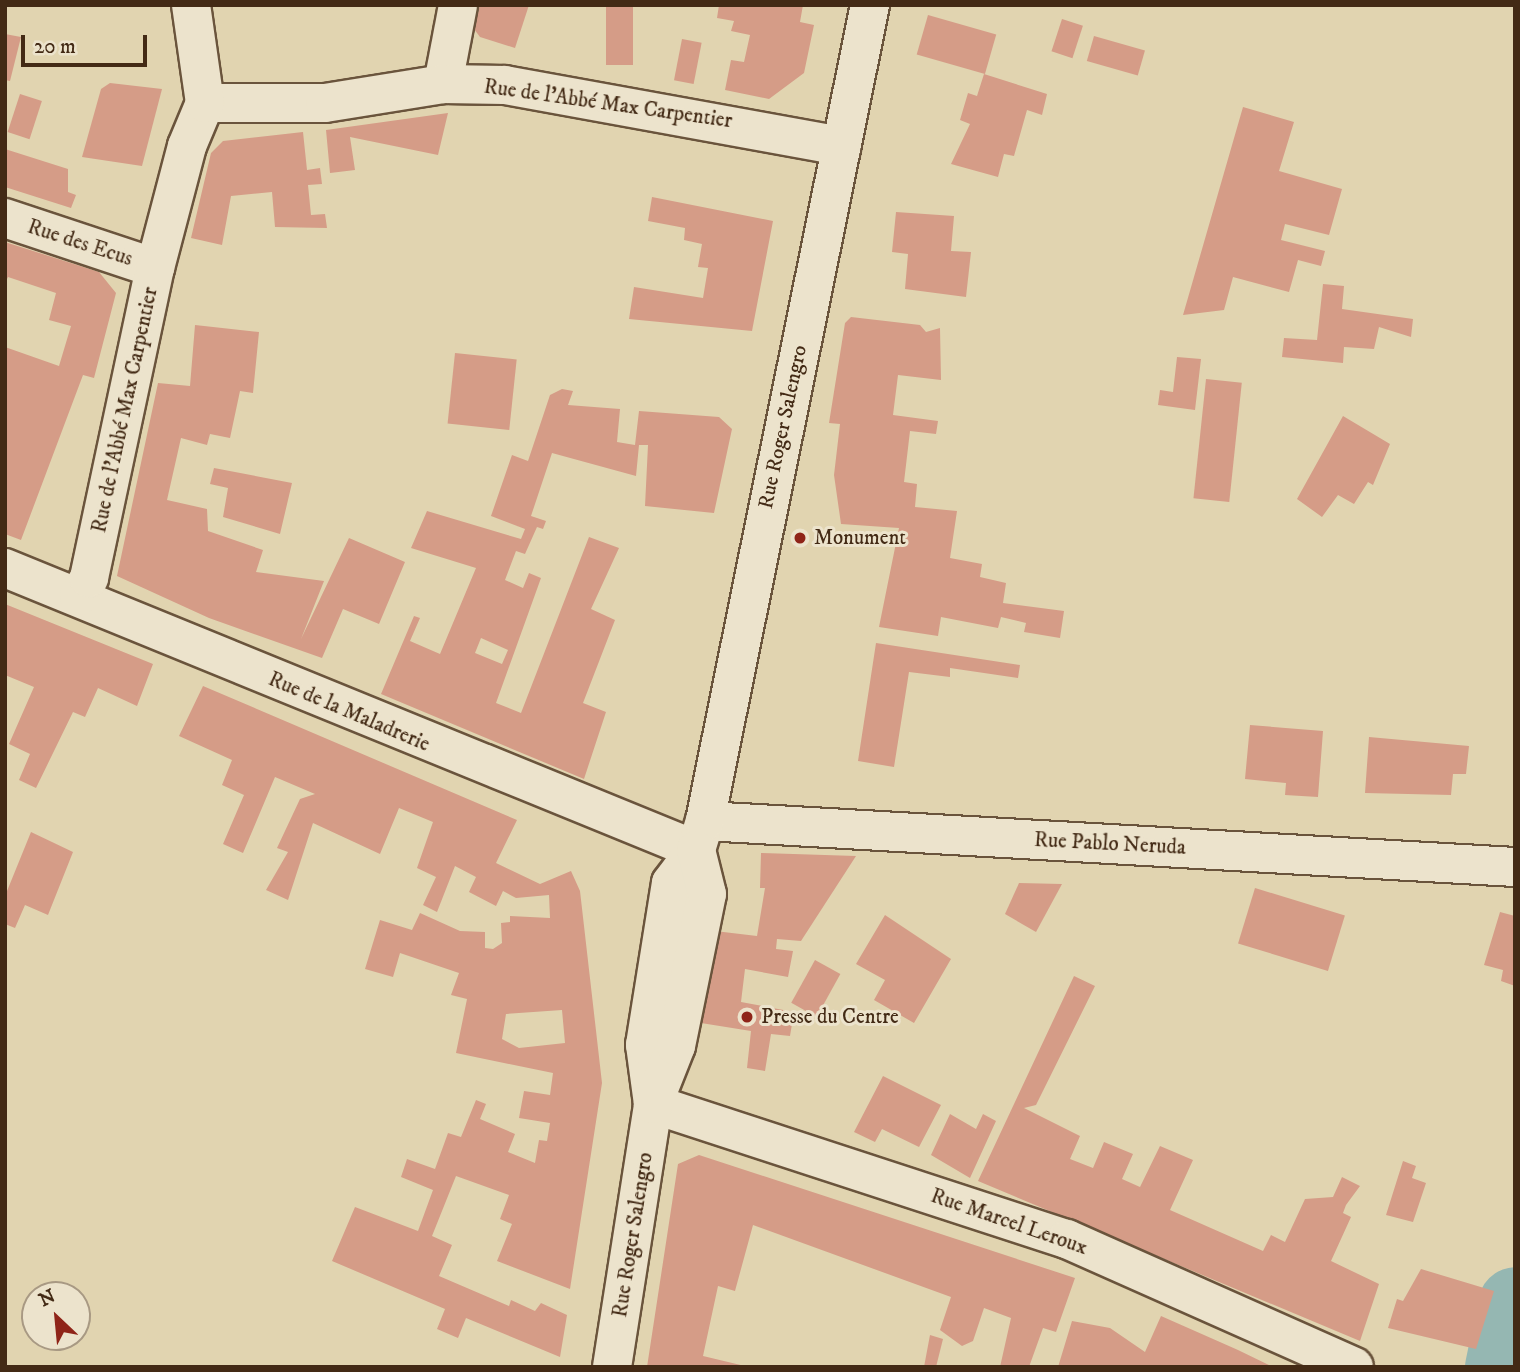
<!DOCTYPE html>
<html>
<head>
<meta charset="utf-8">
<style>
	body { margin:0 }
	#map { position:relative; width:1520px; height:1372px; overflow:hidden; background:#e1d4b0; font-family:"IM FELL DW Pica",serif }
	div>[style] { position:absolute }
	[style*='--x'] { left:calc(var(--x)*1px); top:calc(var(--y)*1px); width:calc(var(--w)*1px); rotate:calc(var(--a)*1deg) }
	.river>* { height:75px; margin:-37.5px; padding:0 37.5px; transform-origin:37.5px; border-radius:37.5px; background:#95b7b2 }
	.building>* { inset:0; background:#d59c87; transform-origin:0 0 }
	.roads { filter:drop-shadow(2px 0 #6a543c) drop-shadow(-2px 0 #6a543c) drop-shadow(0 2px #6a543c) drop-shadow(0 -2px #6a543c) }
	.street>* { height:38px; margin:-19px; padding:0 19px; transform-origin:19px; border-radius:19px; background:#ece3cc }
	.secondary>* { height:38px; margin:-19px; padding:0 19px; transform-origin:19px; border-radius:19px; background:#ece3cc }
	.dots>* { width:19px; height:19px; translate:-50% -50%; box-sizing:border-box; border:4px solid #ece3cc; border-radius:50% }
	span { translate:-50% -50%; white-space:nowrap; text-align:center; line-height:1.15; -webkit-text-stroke:6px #ece3cc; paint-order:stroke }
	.street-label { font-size:21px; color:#432a15 }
	.poi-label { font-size:21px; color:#432a15 }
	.left { translate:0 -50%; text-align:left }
	.frame { position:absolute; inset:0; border:7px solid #432a15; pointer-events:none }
	.north { position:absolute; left:21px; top:1281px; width:70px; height:70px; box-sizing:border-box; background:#ece3cc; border:2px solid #a89983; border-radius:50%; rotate:334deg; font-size:19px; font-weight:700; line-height:28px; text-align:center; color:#432a15 }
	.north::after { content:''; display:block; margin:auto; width:24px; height:32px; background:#8f2418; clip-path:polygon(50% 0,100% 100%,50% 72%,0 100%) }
	.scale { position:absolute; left:21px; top:35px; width:126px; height:32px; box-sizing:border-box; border:4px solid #432a15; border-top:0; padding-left:9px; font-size:21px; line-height:24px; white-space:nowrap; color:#432a15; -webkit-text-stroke:5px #ece3cc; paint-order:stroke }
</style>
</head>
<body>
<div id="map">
	<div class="river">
		<i style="--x:1502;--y:1367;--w:64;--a:-78.3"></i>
	</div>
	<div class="building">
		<i style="clip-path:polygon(480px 5px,529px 5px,515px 48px,480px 37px,474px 29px)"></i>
		<i style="left:606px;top:5px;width:27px;height:60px"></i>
		<i style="clip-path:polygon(719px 5px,803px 5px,800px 22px,814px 25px,804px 73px,769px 99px,725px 90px,731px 60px,744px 62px,750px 35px,731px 31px,734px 21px,717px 18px)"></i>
		<i style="left:928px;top:15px;width:71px;height:41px;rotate:16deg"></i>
		<i style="left:1062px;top:19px;width:22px;height:34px;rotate:18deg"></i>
		<i style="clip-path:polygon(5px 34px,21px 37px,10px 81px,5px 80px)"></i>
		<i style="left:1094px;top:36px;width:53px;height:26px;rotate:16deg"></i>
		<i style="left:682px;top:39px;width:20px;height:42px;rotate:11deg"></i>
		<i style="clip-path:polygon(984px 74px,1047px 94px,1042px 115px,1027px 110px,1014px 156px,1004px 154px,998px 177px,951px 164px,970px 124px,960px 120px,968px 93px,977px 96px)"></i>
		<i style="clip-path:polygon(110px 83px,162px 89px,142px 166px,82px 157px,101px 89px)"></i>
		<i style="left:20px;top:94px;width:23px;height:40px;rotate:18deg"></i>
		<i style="clip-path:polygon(1243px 107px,1294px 122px,1279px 171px,1342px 189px,1329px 235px,1285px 224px,1281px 240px,1325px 251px,1321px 266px,1298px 260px,1289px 292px,1233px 277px,1224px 310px,1183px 315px)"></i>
		<i style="clip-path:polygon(448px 113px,438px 155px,350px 137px,355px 170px,330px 173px,326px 130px)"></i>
		<i style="clip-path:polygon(303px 132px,307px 170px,320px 168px,322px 184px,308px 185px,311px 215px,325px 214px,327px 228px,275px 227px,272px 192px,231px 196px,222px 245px,191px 238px,211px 153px,223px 141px)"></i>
		<i style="clip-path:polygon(5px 149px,68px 169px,68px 192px,76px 195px,71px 208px,5px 187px)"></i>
		<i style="clip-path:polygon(652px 197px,773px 221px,752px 331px,629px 319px,634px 287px,703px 298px,708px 268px,698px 267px,702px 244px,684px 240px,685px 228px,648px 221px)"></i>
		<i style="clip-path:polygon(896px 212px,954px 216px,951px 251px,971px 252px,966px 297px,905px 289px,908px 254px,892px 252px)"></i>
		<i style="clip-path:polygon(5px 242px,99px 272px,116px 293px,94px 378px,83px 375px,21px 540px,5px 534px,5px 347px,59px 366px,71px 326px,49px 320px,56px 293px,8px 277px,5px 283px)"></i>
		<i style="clip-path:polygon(1323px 284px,1344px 286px,1342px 309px,1413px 319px,1411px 337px,1379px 327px,1374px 349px,1344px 347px,1343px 363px,1282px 357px,1284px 338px,1317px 340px)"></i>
		<i style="clip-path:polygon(851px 317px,920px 325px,926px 332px,940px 328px,941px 380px,898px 375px,893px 415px,938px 421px,936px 434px,910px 431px,904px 482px,917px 484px,915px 507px,957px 511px,950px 558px,982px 564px,980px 577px,1006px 583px,1003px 603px,1064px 611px,1060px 638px,1024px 632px,1026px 623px,1001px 617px,998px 628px,941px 617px,938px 636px,879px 627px,899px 528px,841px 524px,834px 475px,840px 424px,829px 423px,845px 323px)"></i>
		<i style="clip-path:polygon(195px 325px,259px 332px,253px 393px,240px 391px,230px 438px,210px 434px,207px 445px,181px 438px,167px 500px,207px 509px,208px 531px,263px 550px,256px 572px,324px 581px,301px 639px,349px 538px,405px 562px,379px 624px,343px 609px,322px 658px,209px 618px,117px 576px,158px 383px,190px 386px)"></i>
		<i style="left:455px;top:353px;width:62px;height:71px;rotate:6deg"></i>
		<i style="clip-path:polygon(1177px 357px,1201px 359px,1195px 410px,1158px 405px,1160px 390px,1173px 392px)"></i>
		<i style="left:1206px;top:379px;width:36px;height:120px;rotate:6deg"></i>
		<i style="clip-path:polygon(evenodd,562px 389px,573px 391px,568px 405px,620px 409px,617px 442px,635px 445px,639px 411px,719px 417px,732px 429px,714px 513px,645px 506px,648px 445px,639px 445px,636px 476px,552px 453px,531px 516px,546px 521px,543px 529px,537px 527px,525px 554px,516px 551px,505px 580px,523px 588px,529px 573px,541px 578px,496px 703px,521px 713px,589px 537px,619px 548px,591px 609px,615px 620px,583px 703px,606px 712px,584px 779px,381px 694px,414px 616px,420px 618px,410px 641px,440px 654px,476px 568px,411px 548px,427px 511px,521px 539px,525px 529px,491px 516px,512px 455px,528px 461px,550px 395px,562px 389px,481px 638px,508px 650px,502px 664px,475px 653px,481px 638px)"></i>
		<i style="clip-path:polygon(1343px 416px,1390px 444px,1373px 485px,1368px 482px,1354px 504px,1338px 495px,1322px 517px,1297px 499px)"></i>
		<i style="clip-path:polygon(214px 468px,292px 483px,280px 534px,223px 517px,228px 488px,210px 484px)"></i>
		<i style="clip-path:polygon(5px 604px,153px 664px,137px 706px,98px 688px,85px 717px,73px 712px,36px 788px,19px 780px,30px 754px,9px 744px,34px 687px,5px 675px)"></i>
		<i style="clip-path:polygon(876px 643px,1020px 665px,1018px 678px,950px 668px,950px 677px,909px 672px,894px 767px,858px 761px)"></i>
		<i style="clip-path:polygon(evenodd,203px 686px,517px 820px,496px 863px,540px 884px,571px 871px,580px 891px,602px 1083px,570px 1289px,497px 1261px,512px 1224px,500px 1219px,509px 1195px,456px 1176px,432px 1236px,452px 1245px,439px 1276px,509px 1306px,511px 1300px,535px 1311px,541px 1303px,567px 1315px,560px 1357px,466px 1318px,458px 1338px,437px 1329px,445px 1309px,332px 1261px,355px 1207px,418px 1231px,433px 1190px,401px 1177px,407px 1159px,435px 1169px,448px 1133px,461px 1137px,476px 1100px,486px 1104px,480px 1119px,515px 1134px,508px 1152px,535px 1163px,539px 1140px,547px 1141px,550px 1123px,519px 1118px,524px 1091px,550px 1095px,553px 1073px,456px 1053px,467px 999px,451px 995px,459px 973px,400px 953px,393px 977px,365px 969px,380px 920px,412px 930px,420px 913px,460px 931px,485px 932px,485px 948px,493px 949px,502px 943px,501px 923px,510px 922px,510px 916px,550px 918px,549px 895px,516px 898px,503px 891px,496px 906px,469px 892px,476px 877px,455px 866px,437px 912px,423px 905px,436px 877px,417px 868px,433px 822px,399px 808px,380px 854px,313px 823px,288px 900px,266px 890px,288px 852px,277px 848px,300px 799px,315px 794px,275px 777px,243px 853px,223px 844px,244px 795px,222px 785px,232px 760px,179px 736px,203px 686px,562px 1010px,565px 1043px,519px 1048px,502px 1039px,506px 1014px,562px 1010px)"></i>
		<i style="clip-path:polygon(1250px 725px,1323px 731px,1318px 797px,1285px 795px,1286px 783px,1245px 779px)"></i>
		<i style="clip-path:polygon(1369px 737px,1469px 746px,1466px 774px,1453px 774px,1451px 795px,1365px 793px)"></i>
		<i style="clip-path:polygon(31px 832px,73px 852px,48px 915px,25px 905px,15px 928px,5px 924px,5px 896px)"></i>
		<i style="clip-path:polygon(761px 853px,856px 856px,801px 941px,777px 939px,776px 949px,793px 951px,788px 977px,745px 969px,741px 1002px,794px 1012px,790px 1036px,771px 1034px,765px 1071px,747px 1068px,751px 1031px,701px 1023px,715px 931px,757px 936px,765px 888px,760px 888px)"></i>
		<i style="clip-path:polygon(1019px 883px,1062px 884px,1036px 932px,1005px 914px)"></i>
		<i style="left:1255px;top:888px;width:94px;height:58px;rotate:17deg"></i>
		<i style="clip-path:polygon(1500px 912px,1515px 916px,1515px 986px,1501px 981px,1503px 970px,1484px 965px)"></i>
		<i style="clip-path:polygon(885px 915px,951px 959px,914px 1023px,874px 1000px,885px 980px,856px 964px)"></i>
		<i style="left:815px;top:960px;width:29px;height:49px;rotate:29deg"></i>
		<i style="clip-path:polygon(1074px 976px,1095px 986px,1036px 1105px,1024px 1108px,1080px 1136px,1070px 1159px,1093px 1168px,1104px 1142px,1133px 1154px,1122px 1179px,1140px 1187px,1160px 1146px,1193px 1160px,1170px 1210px,1263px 1251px,1271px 1235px,1285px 1242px,1305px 1199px,1333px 1197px,1342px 1177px,1360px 1186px,1346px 1205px,1343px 1213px,1351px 1217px,1331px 1261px,1379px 1284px,1360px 1341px,978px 1181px)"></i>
		<i style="clip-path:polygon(883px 1076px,941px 1105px,919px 1147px,882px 1129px,875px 1142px,854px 1132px)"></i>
		<i style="clip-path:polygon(950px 1114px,976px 1129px,983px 1114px,996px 1121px,970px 1178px,931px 1155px)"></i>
		<i style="clip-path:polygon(699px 1155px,1075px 1278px,1056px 1332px,1043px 1328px,1029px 1367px,1000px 1367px,1011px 1318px,984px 1308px,973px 1341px,962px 1346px,940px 1330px,951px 1297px,753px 1225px,735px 1291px,718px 1286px,703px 1356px,749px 1367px,647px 1367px,678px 1164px)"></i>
		<i style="clip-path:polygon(1403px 1161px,1416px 1166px,1412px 1178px,1426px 1183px,1413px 1222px,1386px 1215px)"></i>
		<i style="clip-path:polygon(1421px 1269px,1494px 1291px,1476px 1349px,1388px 1328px,1397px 1299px,1403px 1301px)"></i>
		<i style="clip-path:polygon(1161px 1316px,1238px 1350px,1273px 1367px,1058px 1367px,1072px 1321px,1110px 1328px,1145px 1352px)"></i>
		<i style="clip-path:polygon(930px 1335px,943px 1339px,936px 1367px,924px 1367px)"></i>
	</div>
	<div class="roads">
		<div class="street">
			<i style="--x:443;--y:84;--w:80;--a:-79.2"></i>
			<i style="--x:205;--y:103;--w:120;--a:0"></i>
			<i style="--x:325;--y:103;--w:120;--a:-9.1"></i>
			<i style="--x:443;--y:84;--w:62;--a:0.9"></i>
			<i style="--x:505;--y:85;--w:342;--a:10.3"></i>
			<i style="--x:5;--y:218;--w:158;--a:18.4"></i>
			<i style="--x:5;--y:568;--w:746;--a:22.2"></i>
			<i style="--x:79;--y:596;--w:21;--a:-61"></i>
			<i style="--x:89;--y:578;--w:317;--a:-78"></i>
			<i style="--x:155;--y:268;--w:126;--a:-75.3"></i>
			<i style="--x:187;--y:146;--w:47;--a:-67.3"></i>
			<i style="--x:205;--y:103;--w:99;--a:-98.1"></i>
			<i style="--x:705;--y:821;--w:811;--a:3.25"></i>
			<i style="--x:653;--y:1104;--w:435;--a:18.1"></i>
			<i style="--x:1067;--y:1239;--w:314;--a:24"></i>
		</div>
		<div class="secondary">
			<i style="--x:653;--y:1104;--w:60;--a:-97.7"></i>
			<i style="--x:645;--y:1045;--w:164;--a:-80.9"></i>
			<i style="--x:671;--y:883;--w:41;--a:-52.9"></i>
			<i style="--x:696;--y:850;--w:30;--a:-73"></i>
			<i style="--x:705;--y:821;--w:833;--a:-78.57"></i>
			<i style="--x:612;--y:1367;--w:266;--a:-81.1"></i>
			<i style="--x:653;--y:1104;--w:62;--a:-68.4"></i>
			<i style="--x:676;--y:1046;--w:155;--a:-78.5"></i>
			<i style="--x:707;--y:894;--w:45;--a:-104"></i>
		</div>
	</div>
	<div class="dots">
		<i style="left:800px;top:538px;background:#8f2418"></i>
		<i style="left:747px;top:1017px;background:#8f2418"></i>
	</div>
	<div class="street-label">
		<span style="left:608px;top:104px;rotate:8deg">Rue de l'Abbé Max Carpentier</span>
		<span style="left:80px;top:243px;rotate:18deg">Rue des Ecus</span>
		<span style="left:125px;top:410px;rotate:-78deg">Rue de l'Abbé Max Carpentier</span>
		<span style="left:783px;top:427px;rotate:-78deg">Rue Roger Salengro</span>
		<span style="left:349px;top:712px;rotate:23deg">Rue de la Maladrerie</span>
		<span style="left:1110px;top:844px;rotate:3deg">Rue Pablo Neruda</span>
		<span style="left:1009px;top:1222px;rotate:19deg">Rue Marcel Leroux</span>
		<span style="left:633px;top:1235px;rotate:-81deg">Rue Roger Salengro</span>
	</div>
	<div class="poi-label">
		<span class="left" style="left:814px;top:538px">Monument</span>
		<span class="left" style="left:761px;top:1017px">Presse du Centre</span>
	</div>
	<div class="frame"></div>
	<div class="north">N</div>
	<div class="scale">20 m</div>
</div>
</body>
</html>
